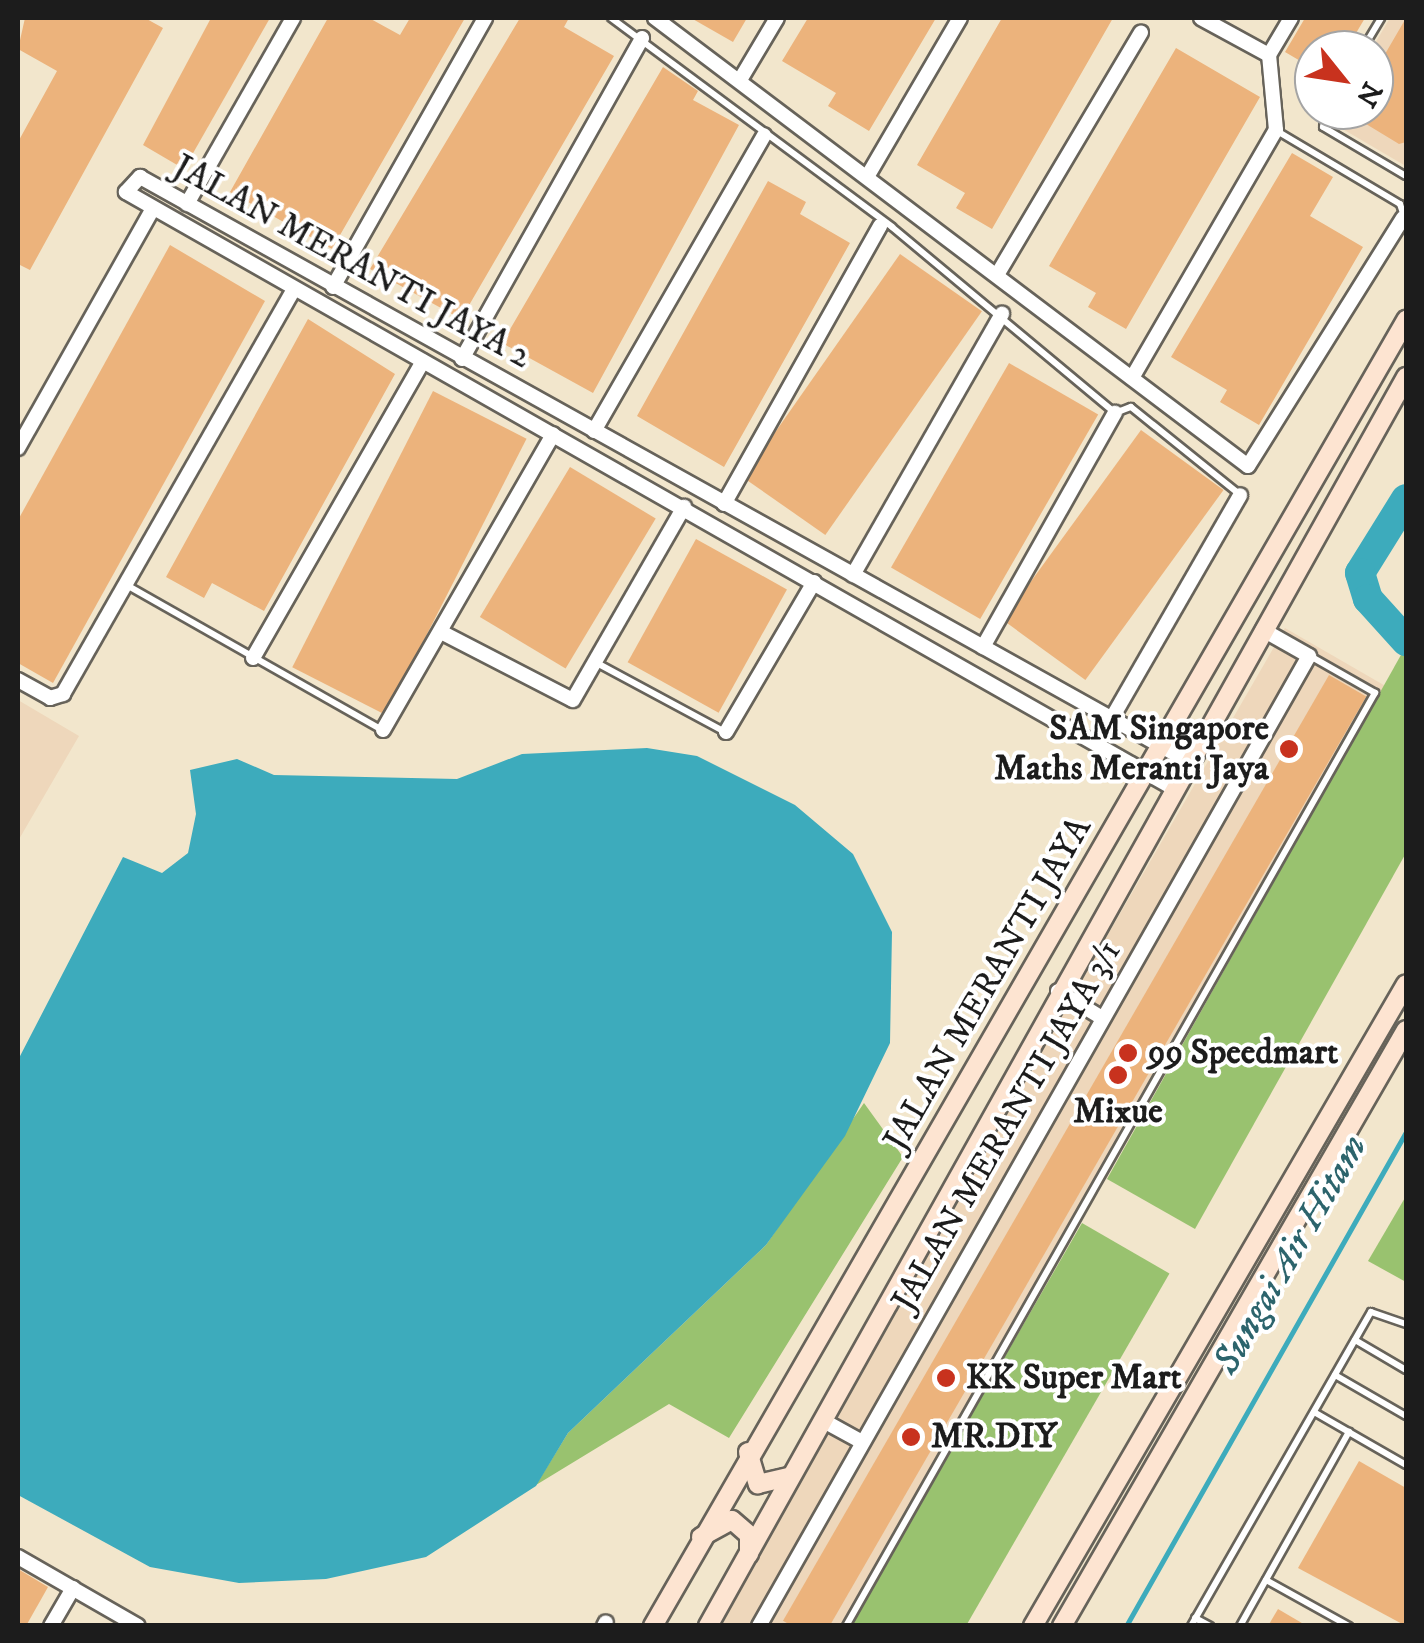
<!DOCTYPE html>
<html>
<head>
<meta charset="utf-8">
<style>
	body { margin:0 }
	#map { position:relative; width:1424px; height:1643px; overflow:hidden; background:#f2e6cc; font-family:"IM FELL DW Pica",serif }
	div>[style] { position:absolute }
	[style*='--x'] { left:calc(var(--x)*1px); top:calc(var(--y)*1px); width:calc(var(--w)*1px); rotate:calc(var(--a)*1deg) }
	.built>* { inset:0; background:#eed7bb; transform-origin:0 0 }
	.green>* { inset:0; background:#99c26f; transform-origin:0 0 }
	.water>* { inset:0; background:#3dabbc }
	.stream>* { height:5px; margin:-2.5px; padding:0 2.5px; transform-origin:2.5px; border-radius:2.5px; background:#3dabbc }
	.river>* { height:30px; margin:-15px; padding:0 15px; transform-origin:15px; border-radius:15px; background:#3dabbc }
	.building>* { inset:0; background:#ecb37c; transform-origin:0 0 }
	.roads { filter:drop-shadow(2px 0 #67635a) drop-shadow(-2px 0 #67635a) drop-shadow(0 2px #67635a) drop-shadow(0 -2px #67635a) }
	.lane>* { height:6px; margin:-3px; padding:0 3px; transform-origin:3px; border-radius:3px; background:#fff }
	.street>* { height:14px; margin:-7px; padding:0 7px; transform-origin:7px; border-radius:7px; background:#fff }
	.secondary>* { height:18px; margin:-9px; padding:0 9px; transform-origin:9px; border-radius:9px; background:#fde4d1 }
	.dots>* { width:28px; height:28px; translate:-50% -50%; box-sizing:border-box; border:5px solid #fff; border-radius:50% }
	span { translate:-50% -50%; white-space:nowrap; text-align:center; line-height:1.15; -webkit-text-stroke:8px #fff; paint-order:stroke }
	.street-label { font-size:35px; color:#1c1c1c }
	.poi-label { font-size:35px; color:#1c1c1c; font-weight:700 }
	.right { translate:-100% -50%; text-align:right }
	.left { translate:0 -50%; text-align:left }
	.water-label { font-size:38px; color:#2c646c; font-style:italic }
	.frame { position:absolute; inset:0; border:20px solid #1c1c1c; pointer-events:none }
	.north { position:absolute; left:1294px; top:30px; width:100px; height:100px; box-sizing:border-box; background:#fff; border:2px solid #a4a4a4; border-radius:50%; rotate:120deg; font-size:28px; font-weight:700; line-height:40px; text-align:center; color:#1c1c1c }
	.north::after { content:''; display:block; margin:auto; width:35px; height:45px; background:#c8321e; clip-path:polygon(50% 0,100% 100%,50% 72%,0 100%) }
</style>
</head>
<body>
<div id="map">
	<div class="built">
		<i style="clip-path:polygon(1390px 18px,1406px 18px,1404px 165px,1329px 121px,1335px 110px,1374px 110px,1371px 50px)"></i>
		<i style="left:1285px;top:628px;width:115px;height:1142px;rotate:30deg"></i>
		<i style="clip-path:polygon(18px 700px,79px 736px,18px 841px)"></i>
	</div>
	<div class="green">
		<i style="clip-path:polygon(1406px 646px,1406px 853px,1195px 1229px,1107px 1179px)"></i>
		<i style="clip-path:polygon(864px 1103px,903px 1157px,729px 1438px,669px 1404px,536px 1485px,568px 1433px,766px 1245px)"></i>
		<i style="clip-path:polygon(1406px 1196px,1406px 1282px,1368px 1261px)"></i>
		<i style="left:1082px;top:1223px;width:101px;height:462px;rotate:30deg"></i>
	</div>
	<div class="water">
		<i style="clip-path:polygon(647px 748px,697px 756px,795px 805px,853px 854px,892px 932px,890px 1043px,845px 1136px,766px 1245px,568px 1433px,536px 1486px,426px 1557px,326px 1579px,239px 1583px,150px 1567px,18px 1495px,18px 1060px,123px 857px,162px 873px,188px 853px,196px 814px,190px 770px,237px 759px,274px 775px,457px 779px,522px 754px)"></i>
	</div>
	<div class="stream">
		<i style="--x:1126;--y:1626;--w:568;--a:-60.46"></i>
	</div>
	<div class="river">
		<i style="--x:1406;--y:499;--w:87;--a:121.9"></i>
		<i style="--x:1360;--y:573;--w:27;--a:73"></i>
		<i style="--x:1368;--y:599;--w:57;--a:47.9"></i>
	</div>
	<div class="building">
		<i style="clip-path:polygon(25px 18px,145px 18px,163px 28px,30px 270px,18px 264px,18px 142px,57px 71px,18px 49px)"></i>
		<i style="clip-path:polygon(211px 18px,270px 18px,184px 169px,143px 145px)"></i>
		<i style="clip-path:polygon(328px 18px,369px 18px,400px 35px,410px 18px,465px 18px,332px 249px,230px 192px)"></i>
		<i style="clip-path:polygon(520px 18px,569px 18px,564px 27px,614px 56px,461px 319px,370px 269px)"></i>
		<i style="clip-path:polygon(691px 18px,747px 18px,733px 42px)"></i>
		<i style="clip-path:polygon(808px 18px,936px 18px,869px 131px,828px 106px,836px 93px,782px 61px)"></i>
		<i style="clip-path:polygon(1002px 18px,1113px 18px,992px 229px,956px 208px,965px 193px,917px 165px)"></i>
		<i style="clip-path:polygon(1305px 18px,1365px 18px,1346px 50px,1314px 50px,1314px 69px,1285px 52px)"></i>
		<i style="clip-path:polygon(1406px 18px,1406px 142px,1399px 144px,1343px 110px,1374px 110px,1374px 73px)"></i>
		<i style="clip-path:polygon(1176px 48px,1260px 97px,1126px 329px,1088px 307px,1096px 293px,1049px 266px)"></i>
		<i style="clip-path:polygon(663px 67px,698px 91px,693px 100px,739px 125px,593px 393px,502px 343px)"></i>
		<i style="clip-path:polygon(1292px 153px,1333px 177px,1310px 216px,1363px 247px,1259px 425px,1220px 402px,1227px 390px,1171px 357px)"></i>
		<i style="clip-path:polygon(768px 181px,806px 202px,800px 214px,850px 243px,724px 467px,637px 416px)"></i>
		<i style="clip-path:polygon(170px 245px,265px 301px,53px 683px,18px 663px,18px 520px)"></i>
		<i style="left:900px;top:254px;width:100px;height:273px;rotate:35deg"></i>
		<i style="clip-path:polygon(308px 319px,395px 374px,264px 611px,212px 583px,204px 598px,166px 577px)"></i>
		<i style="left:1009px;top:363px;width:103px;height:236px;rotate:30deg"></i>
		<i style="left:433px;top:391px;width:105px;height:310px;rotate:27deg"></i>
		<i style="left:1141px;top:430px;width:102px;height:235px;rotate:36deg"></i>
		<i style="left:570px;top:467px;width:100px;height:175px;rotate:31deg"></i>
		<i style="left:696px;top:539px;width:104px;height:141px;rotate:29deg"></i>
		<i style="left:1329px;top:675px;width:43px;height:1092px;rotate:30deg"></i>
		<i style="clip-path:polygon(1359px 1461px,1406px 1488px,1406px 1626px,1298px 1568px)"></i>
		<i style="clip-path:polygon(18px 1569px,48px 1587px,26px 1626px,18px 1626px)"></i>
		<i style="clip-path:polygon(1278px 1609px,1307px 1626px,1268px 1626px)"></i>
	</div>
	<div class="roads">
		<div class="lane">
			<i style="--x:611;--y:18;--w:350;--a:36.6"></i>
			<i style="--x:892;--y:227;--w:290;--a:39.8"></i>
			<i style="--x:1115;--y:413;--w:17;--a:-21"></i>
			<i style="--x:1131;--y:407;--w:137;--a:38.8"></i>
			<i style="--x:1362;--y:50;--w:37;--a:-59"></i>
			<i style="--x:1326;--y:110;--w:17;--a:100"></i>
			<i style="--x:1323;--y:127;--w:96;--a:30.6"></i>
			<i style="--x:1277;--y:131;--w:143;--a:30.7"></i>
			<i style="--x:1400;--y:204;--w:13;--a:72"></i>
			<i style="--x:125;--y:584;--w:296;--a:29.6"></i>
			<i style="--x:595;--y:662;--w:148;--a:28.3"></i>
			<i style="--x:1355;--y:1340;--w:59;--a:30.5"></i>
			<i style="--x:1335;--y:1375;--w:82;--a:30"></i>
			<i style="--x:1314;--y:1412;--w:106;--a:29.9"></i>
			<i style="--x:1266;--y:1580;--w:95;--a:29"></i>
			<i style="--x:1195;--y:1618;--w:17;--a:28"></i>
			<i style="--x:846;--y:1626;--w:1073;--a:-60.45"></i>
			<i style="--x:1375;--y:693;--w:75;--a:-150.4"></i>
			<i style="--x:1191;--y:1626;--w:362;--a:-60.2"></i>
			<i style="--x:1371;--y:1312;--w:37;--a:19"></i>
			<i style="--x:1240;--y:1626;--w:223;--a:-60.7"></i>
		</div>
		<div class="street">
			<i style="--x:655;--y:18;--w:743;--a:37.07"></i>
			<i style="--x:1248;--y:466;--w:292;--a:-58"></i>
			<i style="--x:1201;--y:18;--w:77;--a:28.6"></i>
			<i style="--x:740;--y:80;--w:72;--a:-59.2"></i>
			<i style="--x:867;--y:177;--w:184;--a:-59.7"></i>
			<i style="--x:187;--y:204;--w:214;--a:-60.3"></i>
			<i style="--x:997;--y:275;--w:282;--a:-59.3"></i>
			<i style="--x:333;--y:287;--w:309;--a:-60.5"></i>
			<i style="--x:462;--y:359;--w:368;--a:-60.7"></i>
			<i style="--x:1132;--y:378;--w:287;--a:-59.9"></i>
			<i style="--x:1276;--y:130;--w:75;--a:-95.3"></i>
			<i style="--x:1269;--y:55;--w:43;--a:-59.3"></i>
			<i style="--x:594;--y:431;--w:341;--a:-60.1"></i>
			<i style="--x:18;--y:448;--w:273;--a:-60.6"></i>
			<i style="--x:724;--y:504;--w:319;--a:-60.7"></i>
			<i style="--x:853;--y:575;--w:301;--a:-60.3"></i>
			<i style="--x:441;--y:632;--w:148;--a:27.3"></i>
			<i style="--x:573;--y:700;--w:223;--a:-60.1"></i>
			<i style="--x:983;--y:647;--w:269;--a:-60.6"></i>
			<i style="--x:253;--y:658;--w:342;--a:-60.2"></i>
			<i style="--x:18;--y:680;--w:37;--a:29"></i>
			<i style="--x:50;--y:698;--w:14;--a:-17"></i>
			<i style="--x:63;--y:694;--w:466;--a:-60.3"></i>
			<i style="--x:1112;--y:718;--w:257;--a:-60.1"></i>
			<i style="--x:383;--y:730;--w:341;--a:-60.1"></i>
			<i style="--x:726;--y:732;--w:174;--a:-59.6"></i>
			<i style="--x:1173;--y:788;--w:1205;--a:-150.35"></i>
			<i style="--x:126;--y:192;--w:21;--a:-47"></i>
			<i style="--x:140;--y:177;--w:1200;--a:29.13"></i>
			<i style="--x:1058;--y:991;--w:52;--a:31.5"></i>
			<i style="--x:822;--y:1420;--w:46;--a:28.8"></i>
			<i style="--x:18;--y:1557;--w:138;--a:29.9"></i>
			<i style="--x:51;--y:1626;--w:44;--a:-59.9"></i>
			<i style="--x:604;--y:1626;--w:4;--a:-63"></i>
			<i style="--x:759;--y:1626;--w:1115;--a:-60.45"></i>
			<i style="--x:1309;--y:656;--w:53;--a:-150.5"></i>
		</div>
		<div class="secondary">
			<i style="--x:748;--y:1452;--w:34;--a:73"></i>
			<i style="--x:758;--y:1484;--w:32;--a:-13"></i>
			<i style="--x:701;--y:1537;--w:35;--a:-29"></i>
			<i style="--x:732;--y:1520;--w:23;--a:41"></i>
			<i style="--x:749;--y:1535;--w:19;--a:90"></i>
			<i style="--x:653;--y:1626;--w:1508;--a:-60.03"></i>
			<i style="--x:708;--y:1626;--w:1431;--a:-60.8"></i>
			<i style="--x:1033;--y:1626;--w:742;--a:-59.84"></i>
			<i style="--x:1062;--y:1626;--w:688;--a:-60.01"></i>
		</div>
	</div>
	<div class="dots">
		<i style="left:1289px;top:749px;background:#c8321e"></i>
		<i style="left:1128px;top:1053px;background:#c8321e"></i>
		<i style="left:1118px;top:1075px;background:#c8321e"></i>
		<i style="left:946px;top:1378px;background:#c8321e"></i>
		<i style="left:911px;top:1437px;background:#c8321e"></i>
	</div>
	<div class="street-label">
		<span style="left:352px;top:262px;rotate:29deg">JALAN MERANTI JAYA 2</span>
		<span style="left:988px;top:984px;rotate:-60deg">JALAN MERANTI JAYA</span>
		<span style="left:1007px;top:1126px;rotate:-60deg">JALAN MERANTI JAYA 3/1</span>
	</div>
	<div class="poi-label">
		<span class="right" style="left:1269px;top:749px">SAM Singapore<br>Maths Meranti Jaya</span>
		<span class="left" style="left:1148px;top:1053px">99 Speedmart</span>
		<span style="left:1118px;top:1112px">Mixue</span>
		<span class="left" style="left:966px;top:1378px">KK Super Mart</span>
		<span class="left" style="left:931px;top:1437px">MR.DIY</span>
	</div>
	<div class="water-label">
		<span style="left:1291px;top:1255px;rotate:-60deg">Sungai Air Hitam</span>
	</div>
	<div class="frame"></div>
	<div class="north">N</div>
</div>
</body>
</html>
